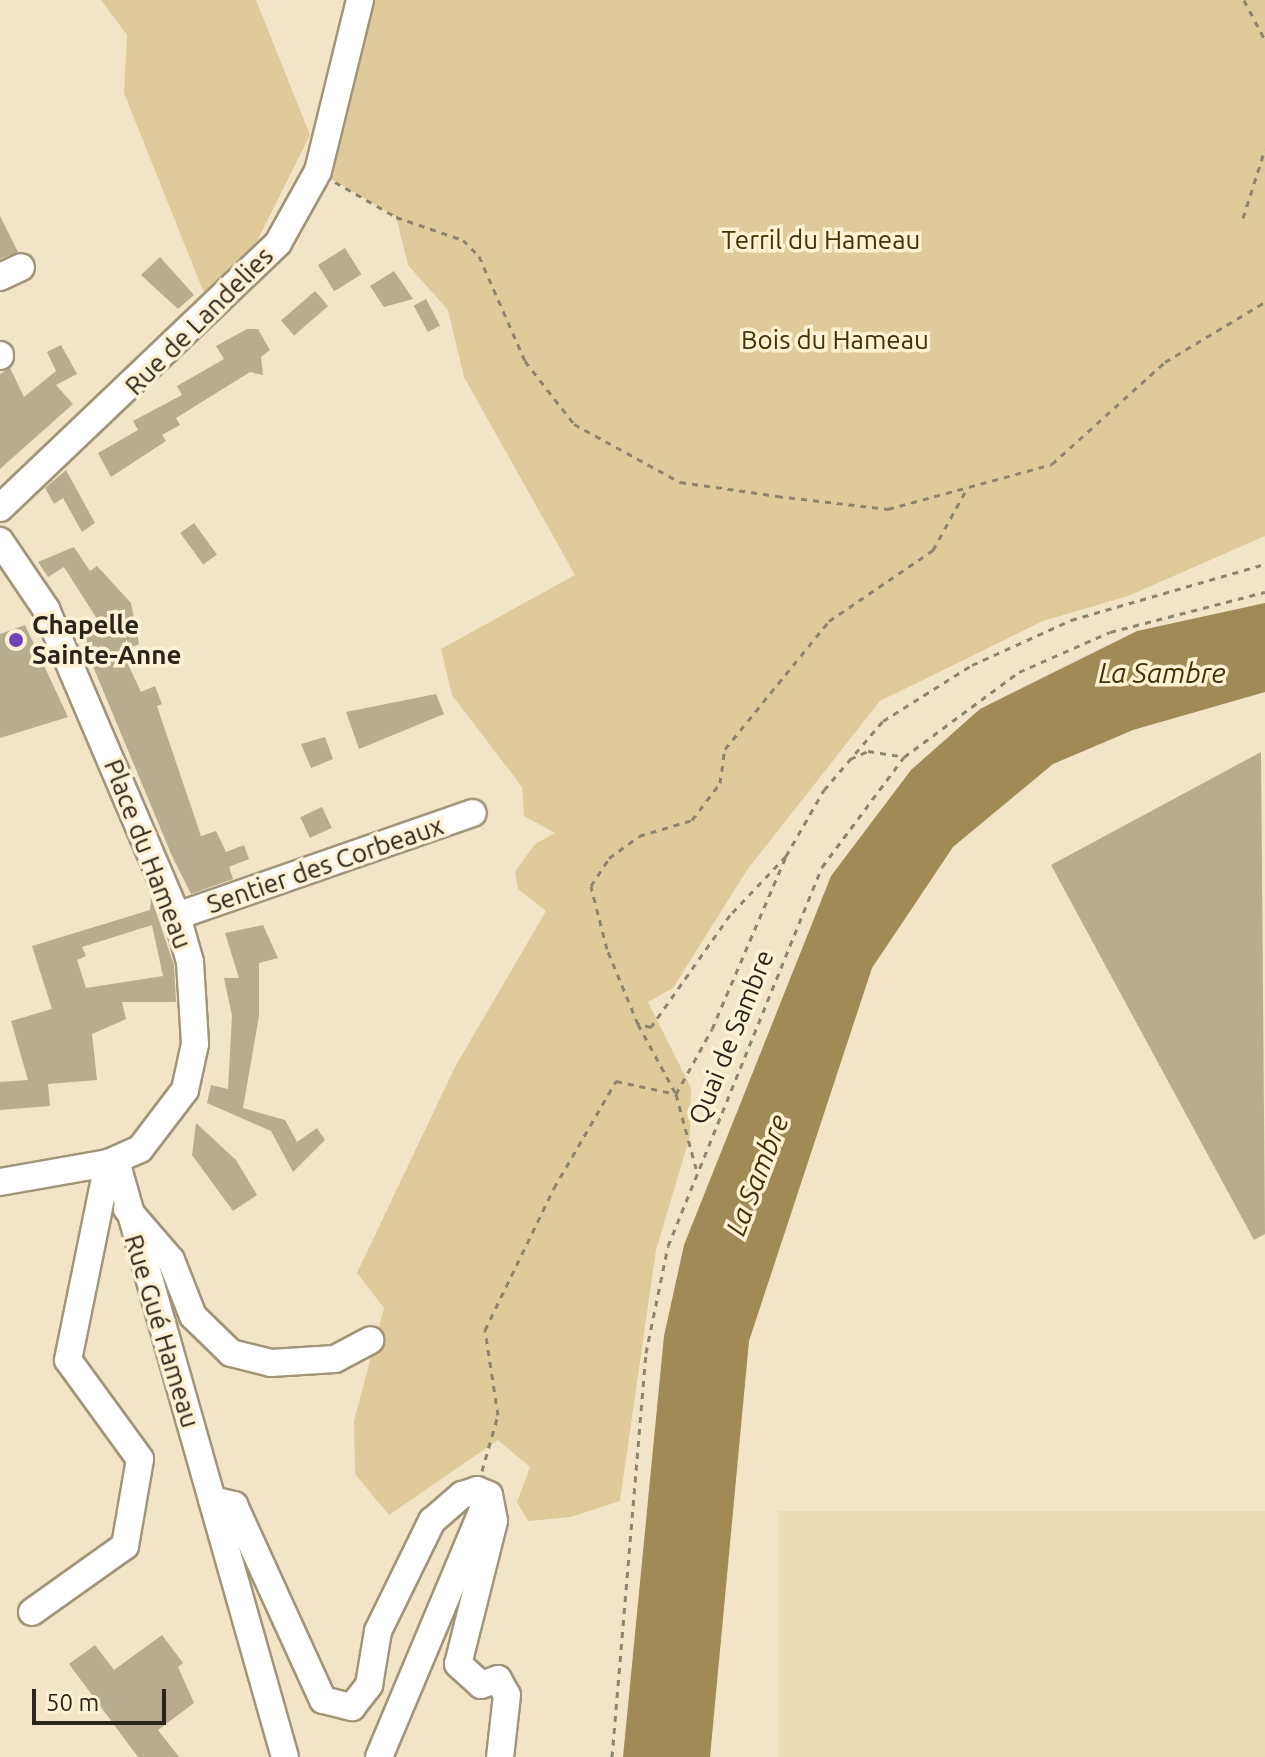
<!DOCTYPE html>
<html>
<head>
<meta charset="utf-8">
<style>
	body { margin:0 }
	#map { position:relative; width:1265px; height:1757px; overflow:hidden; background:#f1e4c7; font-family:Ubuntu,sans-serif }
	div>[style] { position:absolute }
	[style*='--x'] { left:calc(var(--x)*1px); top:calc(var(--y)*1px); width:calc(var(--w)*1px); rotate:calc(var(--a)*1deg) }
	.built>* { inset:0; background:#ebdbb6; transform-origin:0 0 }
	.green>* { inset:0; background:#e0ca9b }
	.water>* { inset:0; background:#a18a56 }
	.building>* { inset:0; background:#b8ac8f; transform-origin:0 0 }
	.path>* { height:3px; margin-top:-1.5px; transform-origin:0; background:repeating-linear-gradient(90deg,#8d8470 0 6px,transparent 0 12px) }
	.roads { filter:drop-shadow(2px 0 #a19579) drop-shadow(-2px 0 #a19579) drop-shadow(0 2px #a19579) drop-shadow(0 -2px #a19579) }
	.minor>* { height:26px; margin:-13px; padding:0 13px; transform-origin:13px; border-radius:13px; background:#fff }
	.dots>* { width:22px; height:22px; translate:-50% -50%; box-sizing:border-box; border:4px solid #fff1d4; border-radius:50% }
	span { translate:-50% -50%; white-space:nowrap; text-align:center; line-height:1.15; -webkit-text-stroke:7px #fff1d4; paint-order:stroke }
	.park-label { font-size:26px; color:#433204 }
	.street-label { font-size:26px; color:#2a251a }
	.poi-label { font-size:26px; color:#2a251a; font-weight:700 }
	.left { translate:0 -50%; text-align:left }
	.water-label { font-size:28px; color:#433205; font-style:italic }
	.scale { position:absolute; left:32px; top:1689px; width:134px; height:36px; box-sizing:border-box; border:4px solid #2a251a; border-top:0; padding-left:10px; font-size:24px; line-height:28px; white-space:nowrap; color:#2a251a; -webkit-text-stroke:6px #fff1d4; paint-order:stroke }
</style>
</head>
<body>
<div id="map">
	<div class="built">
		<i style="left:1265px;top:1511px;width:246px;height:486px;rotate:90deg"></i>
	</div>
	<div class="green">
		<i style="clip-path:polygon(101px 0,256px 0,310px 135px,255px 245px,206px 298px,124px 93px,127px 35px)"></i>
		<i style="clip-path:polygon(360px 0,1265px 0,1265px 536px,1128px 596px,1043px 621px,880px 701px,747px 870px,673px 988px,648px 1002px,691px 1088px,690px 1136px,656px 1250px,620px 1501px,571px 1517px,528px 1521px,517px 1502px,530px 1467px,498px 1440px,389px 1515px,355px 1474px,354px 1421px,384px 1308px,357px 1273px,455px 1067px,546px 911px,518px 889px,515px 872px,535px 844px,555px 833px,524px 816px,522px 787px,452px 695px,441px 649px,575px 575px,464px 377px,448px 310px,408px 265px,396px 217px,318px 171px)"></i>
	</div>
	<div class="water">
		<i style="clip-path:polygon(1265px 603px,1265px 692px,1133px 730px,1053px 764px,953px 847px,872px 968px,749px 1341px,710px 1757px,623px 1757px,664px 1336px,684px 1245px,831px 876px,911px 770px,980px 709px,1137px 631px)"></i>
	</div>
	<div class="building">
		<i style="clip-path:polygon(0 216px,18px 252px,0 259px)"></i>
		<i style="left:345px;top:248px;width:31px;height:32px;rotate:58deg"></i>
		<i style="clip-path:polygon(160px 257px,194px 295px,178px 309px,141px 275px)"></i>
		<i style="clip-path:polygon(394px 271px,413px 299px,384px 307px,370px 286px)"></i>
		<i style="left:315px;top:291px;width:20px;height:45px;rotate:49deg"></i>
		<i style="left:426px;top:299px;width:30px;height:14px;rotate:62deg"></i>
		<i style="clip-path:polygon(247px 329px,258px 329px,270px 350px,261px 357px,263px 375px,250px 372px,176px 418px,180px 425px,162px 435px,166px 441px,111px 477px,98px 453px,138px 430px,133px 421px,182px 395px,177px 386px,224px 359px,216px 346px)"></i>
		<i style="clip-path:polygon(61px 345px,77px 374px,56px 385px,73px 404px,0 469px,0 374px,10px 368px,24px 397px,56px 371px,47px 352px)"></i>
		<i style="clip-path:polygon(66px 470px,95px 523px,82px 532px,63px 498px,54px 504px,45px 488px)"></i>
		<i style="left:194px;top:523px;width:39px;height:17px;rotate:54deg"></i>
		<i style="clip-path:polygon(74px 547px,90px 571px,97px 566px,131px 603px,139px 644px,122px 651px,141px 692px,155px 686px,162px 704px,157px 706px,201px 836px,216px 831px,226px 852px,244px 845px,249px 859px,229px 867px,233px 879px,191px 894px,172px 856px,77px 628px,97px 619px,64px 567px,48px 577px,38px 562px)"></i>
		<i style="clip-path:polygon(25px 625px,68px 717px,0 738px,0 634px)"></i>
		<i style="clip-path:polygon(436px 694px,444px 714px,359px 749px,346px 712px)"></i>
		<i style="clip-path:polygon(325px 737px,333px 759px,311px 768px,301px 744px)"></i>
		<i style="clip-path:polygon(1261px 752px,1265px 1234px,1254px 1240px,1051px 865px)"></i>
		<i style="left:322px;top:807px;width:23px;height:24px;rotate:65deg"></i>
		<i style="clip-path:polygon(evenodd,151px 897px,174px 965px,176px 1002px,122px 1002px,126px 1019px,92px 1034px,97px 1080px,48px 1084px,50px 1106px,0 1110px,0 1082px,28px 1080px,11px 1021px,52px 1009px,32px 946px,150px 910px,151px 897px,152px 925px,163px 976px,86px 988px,77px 960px,86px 956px,82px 947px,152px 925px)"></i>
		<i style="clip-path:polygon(263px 925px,278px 958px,259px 963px,259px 1016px,243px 1108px,285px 1120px,297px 1142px,317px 1128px,325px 1140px,293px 1172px,271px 1131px,207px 1103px,211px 1085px,228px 1089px,232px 1016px,224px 978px,239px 978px,225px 933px)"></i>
		<i style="clip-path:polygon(196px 1123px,236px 1160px,257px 1195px,233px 1211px,192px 1155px)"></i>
		<i style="clip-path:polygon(162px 1635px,183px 1663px,178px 1667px,194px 1703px,158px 1730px,179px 1757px,138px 1757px,69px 1664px,95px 1645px,114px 1670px)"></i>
	</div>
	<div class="path">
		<i style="--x:1244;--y:0;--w:45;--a:62.3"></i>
		<i style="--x:335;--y:182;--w:70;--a:29.8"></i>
		<i style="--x:396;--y:217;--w:71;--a:18.9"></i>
		<i style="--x:463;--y:240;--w:23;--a:45"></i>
		<i style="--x:479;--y:256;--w:115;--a:66.3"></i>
		<i style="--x:525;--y:361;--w:80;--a:52.1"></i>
		<i style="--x:574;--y:424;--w:121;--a:28.7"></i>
		<i style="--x:680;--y:482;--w:98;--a:8.2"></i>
		<i style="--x:777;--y:496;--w:112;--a:6.7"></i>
		<i style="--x:888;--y:509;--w:170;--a:-15.3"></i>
		<i style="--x:1052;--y:464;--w:152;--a:-42.1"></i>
		<i style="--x:1165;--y:362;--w:117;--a:-31"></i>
		<i style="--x:1243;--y:218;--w:72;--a:-72.3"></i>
		<i style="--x:850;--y:759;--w:20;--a:-24"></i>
		<i style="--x:868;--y:751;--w:36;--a:9"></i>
		<i style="--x:786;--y:856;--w:81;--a:133.5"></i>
		<i style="--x:730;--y:915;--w:137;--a:125.2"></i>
		<i style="--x:651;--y:1027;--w:13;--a:-167"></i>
		<i style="--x:638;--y:1024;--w:81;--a:-112.5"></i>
		<i style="--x:607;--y:949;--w:65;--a:-104.3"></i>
		<i style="--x:591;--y:886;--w:33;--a:-57"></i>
		<i style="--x:609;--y:858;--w:37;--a:-36"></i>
		<i style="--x:639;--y:836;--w:55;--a:-16.8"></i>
		<i style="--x:692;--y:820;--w:46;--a:-52.9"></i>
		<i style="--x:720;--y:783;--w:34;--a:-82"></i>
		<i style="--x:725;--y:749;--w:165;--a:-50.9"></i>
		<i style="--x:829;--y:621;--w:126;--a:-34.3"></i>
		<i style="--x:933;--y:550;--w:66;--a:-61.1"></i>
		<i style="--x:638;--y:1024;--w:80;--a:61.5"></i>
		<i style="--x:676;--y:1094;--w:77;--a:74.9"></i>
		<i style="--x:676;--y:1094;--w:74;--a:-61"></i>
		<i style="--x:712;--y:1029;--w:188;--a:-66.8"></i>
		<i style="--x:786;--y:856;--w:76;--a:-60.1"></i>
		<i style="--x:824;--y:790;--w:91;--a:-49.5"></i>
		<i style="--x:883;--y:721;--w:105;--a:-32.2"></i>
		<i style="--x:972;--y:665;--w:109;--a:-24.4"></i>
		<i style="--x:1071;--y:620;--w:202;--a:-16.1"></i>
		<i style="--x:482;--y:1471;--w:58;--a:-74.1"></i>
		<i style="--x:498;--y:1415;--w:86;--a:-98.7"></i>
		<i style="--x:485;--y:1330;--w:158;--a:-64.1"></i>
		<i style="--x:554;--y:1188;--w:124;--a:-59.9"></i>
		<i style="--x:616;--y:1081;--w:61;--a:12.2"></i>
		<i style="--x:612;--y:1757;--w:405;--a:-85.2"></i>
		<i style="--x:646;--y:1353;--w:109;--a:-78.4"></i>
		<i style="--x:668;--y:1246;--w:409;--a:-67.9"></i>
		<i style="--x:822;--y:867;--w:137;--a:-53.3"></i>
		<i style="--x:904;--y:757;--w:143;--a:-36.5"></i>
		<i style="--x:1019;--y:672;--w:99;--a:-23.7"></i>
		<i style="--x:1110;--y:632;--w:160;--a:-14.5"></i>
	</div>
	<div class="roads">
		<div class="minor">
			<i style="--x:0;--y:277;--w:23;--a:-25"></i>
			<i style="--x:0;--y:355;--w:1;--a:90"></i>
			<i style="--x:0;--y:508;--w:384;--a:-43.6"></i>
			<i style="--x:278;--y:243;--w:82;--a:-60.9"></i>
			<i style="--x:318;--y:171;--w:176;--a:-76.2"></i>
			<i style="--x:0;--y:541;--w:82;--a:55.9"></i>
			<i style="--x:46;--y:609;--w:334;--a:66.9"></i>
			<i style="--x:177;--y:916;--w:48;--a:74.2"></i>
			<i style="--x:190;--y:962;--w:82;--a:86.5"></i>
			<i style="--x:195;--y:1044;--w:47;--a:102.3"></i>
			<i style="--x:185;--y:1090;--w:74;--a:127.3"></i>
			<i style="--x:140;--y:1149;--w:35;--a:156"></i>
			<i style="--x:108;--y:1163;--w:110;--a:170"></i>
			<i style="--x:177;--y:916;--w:313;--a:-19.2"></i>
			<i style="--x:116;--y:1161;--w:619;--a:74.17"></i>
			<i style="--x:127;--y:1209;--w:67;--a:49.2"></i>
			<i style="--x:171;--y:1260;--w:60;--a:68.6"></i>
			<i style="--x:193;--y:1316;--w:53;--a:44.2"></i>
			<i style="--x:231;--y:1353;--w:41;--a:14"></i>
			<i style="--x:271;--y:1363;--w:64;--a:-3.6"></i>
			<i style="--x:335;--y:1359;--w:40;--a:-28"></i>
			<i style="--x:212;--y:1500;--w:23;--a:13"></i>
			<i style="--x:234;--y:1505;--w:214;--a:65.5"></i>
			<i style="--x:323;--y:1700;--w:30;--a:14"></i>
			<i style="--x:352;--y:1707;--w:28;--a:-52"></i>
			<i style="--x:369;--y:1685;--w:55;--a:-80.5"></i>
			<i style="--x:378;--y:1631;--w:123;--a:-63.9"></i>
			<i style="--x:432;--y:1521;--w:40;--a:-41"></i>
			<i style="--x:462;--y:1495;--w:16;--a:-18"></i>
			<i style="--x:477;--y:1490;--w:13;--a:23"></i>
			<i style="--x:489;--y:1495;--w:26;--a:79"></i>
			<i style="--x:494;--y:1521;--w:147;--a:104.1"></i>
			<i style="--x:458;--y:1664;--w:31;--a:42"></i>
			<i style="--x:481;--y:1685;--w:18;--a:-19"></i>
			<i style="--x:498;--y:1679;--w:18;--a:61"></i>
			<i style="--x:507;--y:1695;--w:62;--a:96.4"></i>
			<i style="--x:32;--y:1612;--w:114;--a:-35.4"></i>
			<i style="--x:125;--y:1546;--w:88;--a:-80.2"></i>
			<i style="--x:140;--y:1459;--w:122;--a:-126"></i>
			<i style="--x:68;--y:1360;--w:201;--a:-78.5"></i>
			<i style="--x:379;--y:1757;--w:277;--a:-67.2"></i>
		</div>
	</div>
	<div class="dots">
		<i style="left:16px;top:640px;background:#7144bc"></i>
	</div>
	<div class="park-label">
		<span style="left:821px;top:240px">Terril du Hameau</span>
		<span style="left:835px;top:340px">Bois du Hameau</span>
	</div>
	<div class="street-label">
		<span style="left:199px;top:321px;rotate:-45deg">Rue de Landelies</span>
		<span style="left:148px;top:854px;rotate:69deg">Place du Hameau</span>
		<span style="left:325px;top:865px;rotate:-19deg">Sentier des Corbeaux</span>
		<span style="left:731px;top:1037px;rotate:-68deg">Quai de Sambre</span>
		<span style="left:162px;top:1331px;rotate:73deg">Rue Gué Hameau</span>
	</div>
	<div class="poi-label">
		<span class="left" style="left:32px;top:640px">Chapelle<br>Sainte-Anne</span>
	</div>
	<div class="water-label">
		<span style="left:1162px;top:673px">La Sambre</span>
		<span style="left:757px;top:1175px;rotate:-69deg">La Sambre</span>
	</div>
	<div class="scale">50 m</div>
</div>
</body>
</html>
